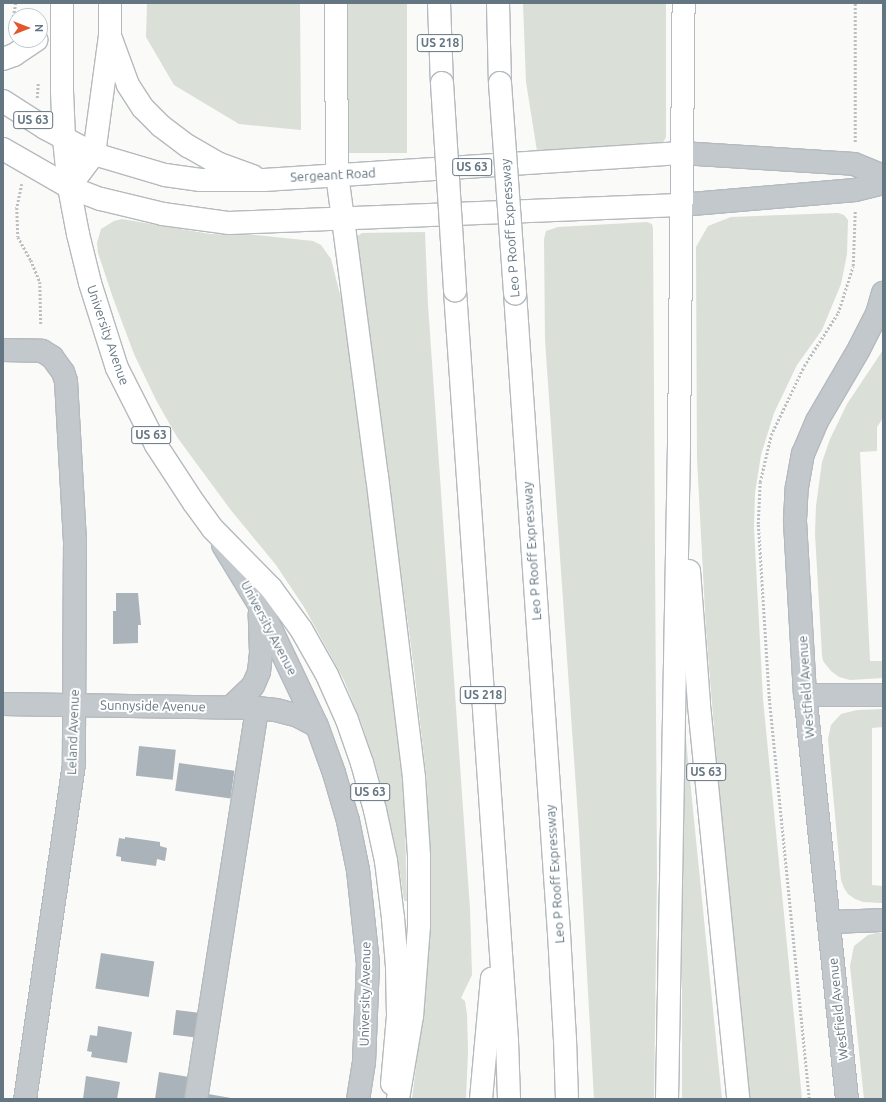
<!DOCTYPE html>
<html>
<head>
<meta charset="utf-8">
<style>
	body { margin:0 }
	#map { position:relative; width:886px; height:1102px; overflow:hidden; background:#fafaf8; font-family:Ubuntu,sans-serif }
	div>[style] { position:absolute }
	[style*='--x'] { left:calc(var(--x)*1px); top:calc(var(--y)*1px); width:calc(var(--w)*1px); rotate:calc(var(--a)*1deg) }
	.green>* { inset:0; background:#dadfd7; transform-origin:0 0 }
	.building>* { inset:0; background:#aab3b9; transform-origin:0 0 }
	.path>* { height:2.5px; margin-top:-1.25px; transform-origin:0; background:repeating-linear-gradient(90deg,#bbbfc2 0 2px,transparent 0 4px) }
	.roads { filter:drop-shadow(1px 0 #b5babe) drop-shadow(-1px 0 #b5babe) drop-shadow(0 1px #b5babe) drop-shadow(0 -1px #b5babe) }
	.minor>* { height:22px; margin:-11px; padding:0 11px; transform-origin:11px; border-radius:11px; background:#c3c8cc }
	.major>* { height:22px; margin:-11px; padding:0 11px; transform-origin:11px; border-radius:11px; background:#fff }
	.highway>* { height:22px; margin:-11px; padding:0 11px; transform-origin:11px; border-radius:11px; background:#fff }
	.bridges { filter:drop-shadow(1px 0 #b4b9bd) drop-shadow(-1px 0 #b4b9bd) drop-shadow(0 1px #b4b9bd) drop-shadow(0 -1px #b4b9bd) }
	.highway-bridge>* { height:22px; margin:-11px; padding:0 11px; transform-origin:11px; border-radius:11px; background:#fff }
	span { translate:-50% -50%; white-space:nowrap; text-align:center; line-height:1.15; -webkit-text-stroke:4px #fff; paint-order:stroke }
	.shield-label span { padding:1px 3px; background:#fff; border:1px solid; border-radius:3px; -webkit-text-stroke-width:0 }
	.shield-label { font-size:12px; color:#657683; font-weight:700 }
	.street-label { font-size:13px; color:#657683 }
	.frame { position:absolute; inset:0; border:4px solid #657683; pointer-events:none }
	.north { position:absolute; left:8px; top:8px; width:40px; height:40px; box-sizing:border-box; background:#fff; border:1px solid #c1c8cd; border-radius:50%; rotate:90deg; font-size:11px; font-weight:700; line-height:16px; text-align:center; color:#657683 }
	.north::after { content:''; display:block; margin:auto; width:14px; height:18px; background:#e4572e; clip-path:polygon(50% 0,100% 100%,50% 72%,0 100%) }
</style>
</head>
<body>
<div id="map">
	<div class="green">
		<i style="clip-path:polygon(147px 3px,300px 3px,301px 130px,239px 124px,174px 85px,146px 37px)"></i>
		<i style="left:345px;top:3px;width:62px;height:150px"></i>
		<i style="clip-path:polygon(523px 3px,666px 3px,666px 137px,663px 143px,537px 151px,526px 82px)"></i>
		<i style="clip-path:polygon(838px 213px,844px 215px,848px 220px,847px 254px,841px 284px,822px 330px,797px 365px,774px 413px,761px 455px,755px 493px,754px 528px,763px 699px,802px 1099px,748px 1099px,722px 826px,706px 630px,697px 459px,696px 247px,708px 226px,731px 217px)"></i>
		<i style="clip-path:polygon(122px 219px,210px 234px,256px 235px,313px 241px,321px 245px,331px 259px,344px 310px,398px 718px,404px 788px,407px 901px,404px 901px,399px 866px,378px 774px,362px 725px,344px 680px,304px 607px,276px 565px,230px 509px,177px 437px,156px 400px,134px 354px,113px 298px,98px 253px,97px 243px,101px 229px,114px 221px)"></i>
		<i style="clip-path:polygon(647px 222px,652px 224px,653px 229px,657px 876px,654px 1099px,594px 1099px,579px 831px,545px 340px,544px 239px,546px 231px,558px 227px)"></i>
		<i style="clip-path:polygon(425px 232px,428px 305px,470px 909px,472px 975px,461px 998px,465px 1001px,467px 1014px,468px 1051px,466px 1099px,412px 1099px,426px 987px,429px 920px,429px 849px,427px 783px,414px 669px,357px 245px,358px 236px,362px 233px)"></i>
		<i style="clip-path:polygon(883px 350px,883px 418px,877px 427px,877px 451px,860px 452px,870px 661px,883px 661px,883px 678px,850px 680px,839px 677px,831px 671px,823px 661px,822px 655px,815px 534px,816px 506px,822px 462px,830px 439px,847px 404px)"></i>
		<i style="clip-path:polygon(883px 709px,883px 727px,872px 728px,872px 885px,883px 886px,883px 903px,881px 903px,863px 902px,855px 899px,848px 894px,844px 888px,841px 880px,828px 739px,831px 725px,841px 714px,857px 710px)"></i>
		<i style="clip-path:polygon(682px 730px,685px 730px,722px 1099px,682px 1099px)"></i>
		<i style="clip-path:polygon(877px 933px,883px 933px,883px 1099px,864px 1099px,850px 966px,854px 946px,868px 935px)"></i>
	</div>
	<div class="building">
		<i style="clip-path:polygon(116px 593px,138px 593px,141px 625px,138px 625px,138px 643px,113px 644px,113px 611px,116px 611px)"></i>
		<i style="left:139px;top:746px;width:37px;height:30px;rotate:6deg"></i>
		<i style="left:179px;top:763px;width:56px;height:28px;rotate:8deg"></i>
		<i style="clip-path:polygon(125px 837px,160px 842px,160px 846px,167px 848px,165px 861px,157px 859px,156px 866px,121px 861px,121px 857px,116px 856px,119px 838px,125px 839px)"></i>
		<i style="left:101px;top:953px;width:54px;height:36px;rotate:9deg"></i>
		<i style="left:176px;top:1010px;width:23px;height:25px;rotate:7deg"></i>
		<i style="clip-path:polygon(98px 1026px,132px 1032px,127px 1063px,91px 1057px,92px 1052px,87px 1051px,90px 1035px,97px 1036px)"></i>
		<i style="clip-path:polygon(159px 1072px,189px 1077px,185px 1099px,155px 1099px)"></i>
		<i style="clip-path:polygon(86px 1076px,120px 1082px,117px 1099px,83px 1099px)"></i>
		<i style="clip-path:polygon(208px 1094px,231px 1098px,231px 1099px,207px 1099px)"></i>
	</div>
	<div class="path">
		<i style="--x:16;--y:3;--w:17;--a:100"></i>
		<i style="--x:13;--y:20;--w:8;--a:67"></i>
		<i style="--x:37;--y:98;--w:15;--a:-86"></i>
		<i style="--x:855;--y:142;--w:139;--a:-90"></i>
		<i style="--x:22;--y:184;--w:25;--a:102"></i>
		<i style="--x:17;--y:208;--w:29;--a:88"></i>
		<i style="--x:18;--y:237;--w:26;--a:61"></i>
		<i style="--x:31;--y:260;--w:24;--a:68"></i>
		<i style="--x:40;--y:282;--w:43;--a:88.7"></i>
		<i style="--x:809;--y:1099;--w:403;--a:-95.7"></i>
		<i style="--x:769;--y:698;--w:174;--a:-93.6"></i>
		<i style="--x:758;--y:524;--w:42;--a:-87.3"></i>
		<i style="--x:760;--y:482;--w:48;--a:-76.8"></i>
		<i style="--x:771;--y:435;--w:76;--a:-64.4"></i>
		<i style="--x:804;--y:366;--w:63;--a:-57.3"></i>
		<i style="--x:838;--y:313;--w:49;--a:-72.3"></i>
		<i style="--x:853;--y:266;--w:55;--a:-87.9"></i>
	</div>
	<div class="roads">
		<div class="minor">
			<i style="--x:681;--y:153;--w:173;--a:3.6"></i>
			<i style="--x:854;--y:164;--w:31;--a:22"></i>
			<i style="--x:680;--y:205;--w:176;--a:-4.9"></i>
			<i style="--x:855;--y:190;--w:29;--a:-14"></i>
			<i style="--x:3;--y:350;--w:39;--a:1"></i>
			<i style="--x:42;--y:351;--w:12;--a:31"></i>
			<i style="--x:52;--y:357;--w:19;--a:54"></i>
			<i style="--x:63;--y:372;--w:9;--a:72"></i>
			<i style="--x:66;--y:381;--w:160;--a:86.8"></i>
			<i style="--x:75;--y:541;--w:223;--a:90.3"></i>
			<i style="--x:74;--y:764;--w:339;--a:98.3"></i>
			<i style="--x:223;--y:545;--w:69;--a:58.6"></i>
			<i style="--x:259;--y:604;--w:135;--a:64.6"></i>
			<i style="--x:317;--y:726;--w:50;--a:70.1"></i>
			<i style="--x:334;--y:773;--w:50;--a:73.7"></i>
			<i style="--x:348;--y:821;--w:50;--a:78.5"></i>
			<i style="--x:358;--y:870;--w:94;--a:83.9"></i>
			<i style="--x:368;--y:963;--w:99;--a:92.3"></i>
			<i style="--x:364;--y:1062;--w:37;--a:99"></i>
			<i style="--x:805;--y:695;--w:78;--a:0"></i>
			<i style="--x:3;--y:704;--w:254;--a:0.9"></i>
			<i style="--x:257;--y:708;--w:19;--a:6"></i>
			<i style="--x:276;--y:710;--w:23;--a:15"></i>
			<i style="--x:298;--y:716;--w:21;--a:28"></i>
			<i style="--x:231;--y:707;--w:30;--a:-44"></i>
			<i style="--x:253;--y:686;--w:15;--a:-67"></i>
			<i style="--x:259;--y:672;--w:20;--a:-84"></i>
			<i style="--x:261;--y:652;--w:38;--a:-92"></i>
			<i style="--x:829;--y:922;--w:54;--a:-2.1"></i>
			<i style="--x:196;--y:1099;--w:396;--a:-81.1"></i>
			<i style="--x:847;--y:1099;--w:406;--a:-95.9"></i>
			<i style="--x:805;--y:695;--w:175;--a:-93.3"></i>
			<i style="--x:795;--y:520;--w:33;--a:-87"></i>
			<i style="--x:797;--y:487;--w:34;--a:-80"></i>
			<i style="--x:803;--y:454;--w:36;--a:-67"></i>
			<i style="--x:817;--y:421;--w:83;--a:-59.7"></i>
			<i style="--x:859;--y:349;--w:39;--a:-63"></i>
			<i style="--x:877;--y:314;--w:22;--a:-74"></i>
		</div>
		<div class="major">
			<i style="--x:62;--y:3;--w:88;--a:90"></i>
			<i style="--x:62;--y:91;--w:48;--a:87.6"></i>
			<i style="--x:64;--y:139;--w:48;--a:84.1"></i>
			<i style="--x:69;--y:187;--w:48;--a:79.2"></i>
			<i style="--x:78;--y:234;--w:50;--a:76.2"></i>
			<i style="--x:90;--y:283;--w:89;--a:72.4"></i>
			<i style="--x:117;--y:368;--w:86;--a:63.1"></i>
			<i style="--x:156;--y:445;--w:69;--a:56.8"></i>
			<i style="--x:194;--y:503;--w:32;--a:54"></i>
			<i style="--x:213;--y:529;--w:83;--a:45.5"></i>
			<i style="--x:271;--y:588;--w:51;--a:53.8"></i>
			<i style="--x:301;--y:629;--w:53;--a:60.5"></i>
			<i style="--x:327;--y:675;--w:49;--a:66"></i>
			<i style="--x:347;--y:720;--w:46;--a:70.8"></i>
			<i style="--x:362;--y:763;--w:49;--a:74.5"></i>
			<i style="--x:375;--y:810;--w:52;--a:77.8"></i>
			<i style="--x:386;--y:861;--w:57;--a:83"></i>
			<i style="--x:393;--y:918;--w:49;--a:85.3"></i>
			<i style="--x:397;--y:967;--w:49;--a:88.8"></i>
			<i style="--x:398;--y:1016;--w:68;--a:95"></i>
			<i style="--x:110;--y:36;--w:52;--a:69.8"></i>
			<i style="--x:128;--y:85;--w:27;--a:57"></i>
			<i style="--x:143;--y:108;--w:25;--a:45"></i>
			<i style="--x:161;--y:126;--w:34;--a:37"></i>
			<i style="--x:188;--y:146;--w:34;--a:30"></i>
			<i style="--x:217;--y:163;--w:38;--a:20"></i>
			<i style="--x:3;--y:59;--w:12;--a:-20"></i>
			<i style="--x:14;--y:55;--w:27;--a:-34"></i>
			<i style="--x:3;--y:101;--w:50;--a:32.7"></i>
			<i style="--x:45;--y:128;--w:55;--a:28"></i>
			<i style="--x:94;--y:154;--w:74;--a:16.5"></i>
			<i style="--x:165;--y:175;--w:36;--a:8"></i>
			<i style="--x:201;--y:180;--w:63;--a:0"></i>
			<i style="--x:264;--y:180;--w:418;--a:-3.7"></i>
			<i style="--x:3;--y:149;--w:76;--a:29.9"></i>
			<i style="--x:69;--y:187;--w:34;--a:21"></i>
			<i style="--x:101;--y:199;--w:64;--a:13.6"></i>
			<i style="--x:163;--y:214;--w:67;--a:7.8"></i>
			<i style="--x:229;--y:223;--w:451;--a:-2.3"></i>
			<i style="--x:337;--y:175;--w:44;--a:82.2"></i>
			<i style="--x:69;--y:187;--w:41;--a:-52.9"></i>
			<i style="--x:94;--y:154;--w:119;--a:-82.3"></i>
			<i style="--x:110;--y:36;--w:33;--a:-90"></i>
		</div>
		<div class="highway">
			<i style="--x:336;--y:3;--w:172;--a:89.7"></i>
			<i style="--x:439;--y:3;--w:80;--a:87.9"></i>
			<i style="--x:498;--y:3;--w:80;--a:88.6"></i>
			<i style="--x:343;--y:219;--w:259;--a:82.5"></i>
			<i style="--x:377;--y:476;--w:304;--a:83"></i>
			<i style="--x:414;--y:778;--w:78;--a:86.3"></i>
			<i style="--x:419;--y:856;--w:70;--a:90"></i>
			<i style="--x:419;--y:926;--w:90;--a:94.4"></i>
			<i style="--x:412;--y:1016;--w:84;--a:99.6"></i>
			<i style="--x:455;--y:291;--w:752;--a:86.03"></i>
			<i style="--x:507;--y:1041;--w:58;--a:88"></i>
			<i style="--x:515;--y:293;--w:642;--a:86.07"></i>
			<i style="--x:559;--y:933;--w:106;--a:86.8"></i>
			<i style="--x:565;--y:1039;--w:60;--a:88.1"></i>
			<i style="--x:689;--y:571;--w:134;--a:85.7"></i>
			<i style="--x:699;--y:705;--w:396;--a:84.3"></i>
			<i style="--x:481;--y:1099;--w:121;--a:-84.8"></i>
			<i style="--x:667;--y:1099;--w:655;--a:-88.95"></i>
			<i style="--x:679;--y:444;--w:441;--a:-89.4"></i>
		</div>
	</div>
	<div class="bridges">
		<div class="highway-bridge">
			<i style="--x:442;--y:83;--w:208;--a:86.4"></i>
			<i style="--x:500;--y:83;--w:211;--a:85.9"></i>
		</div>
	</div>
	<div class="shield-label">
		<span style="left:440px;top:43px">US 218</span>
		<span style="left:33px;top:120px">US 63</span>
		<span style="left:472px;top:167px">US 63</span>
		<span style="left:151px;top:435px">US 63</span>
		<span style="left:483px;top:695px">US 218</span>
		<span style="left:706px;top:772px">US 63</span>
		<span style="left:370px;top:792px">US 63</span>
	</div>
	<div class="street-label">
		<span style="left:333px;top:175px;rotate:-3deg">Sergeant Road</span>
		<span style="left:510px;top:228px;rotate:-94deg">Leo P Rooff Expressway</span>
		<span style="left:108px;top:335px;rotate:71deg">University Avenue</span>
		<span style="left:532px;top:551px;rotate:-94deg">Leo P Rooff Expressway</span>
		<span style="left:269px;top:628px;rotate:62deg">University Avenue</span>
		<span style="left:806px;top:687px;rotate:-94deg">Westfield Avenue</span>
		<span style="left:153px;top:706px;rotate:1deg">Sunnyside Avenue</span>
		<span style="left:73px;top:732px;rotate:-88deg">Leland Avenue</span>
		<span style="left:555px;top:874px;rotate:-94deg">Leo P Rooff Expressway</span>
		<span style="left:365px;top:994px;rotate:-89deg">University Avenue</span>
		<span style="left:838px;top:1009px;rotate:-96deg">Westfield Avenue</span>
	</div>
	<div class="frame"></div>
	<div class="north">N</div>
</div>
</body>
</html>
